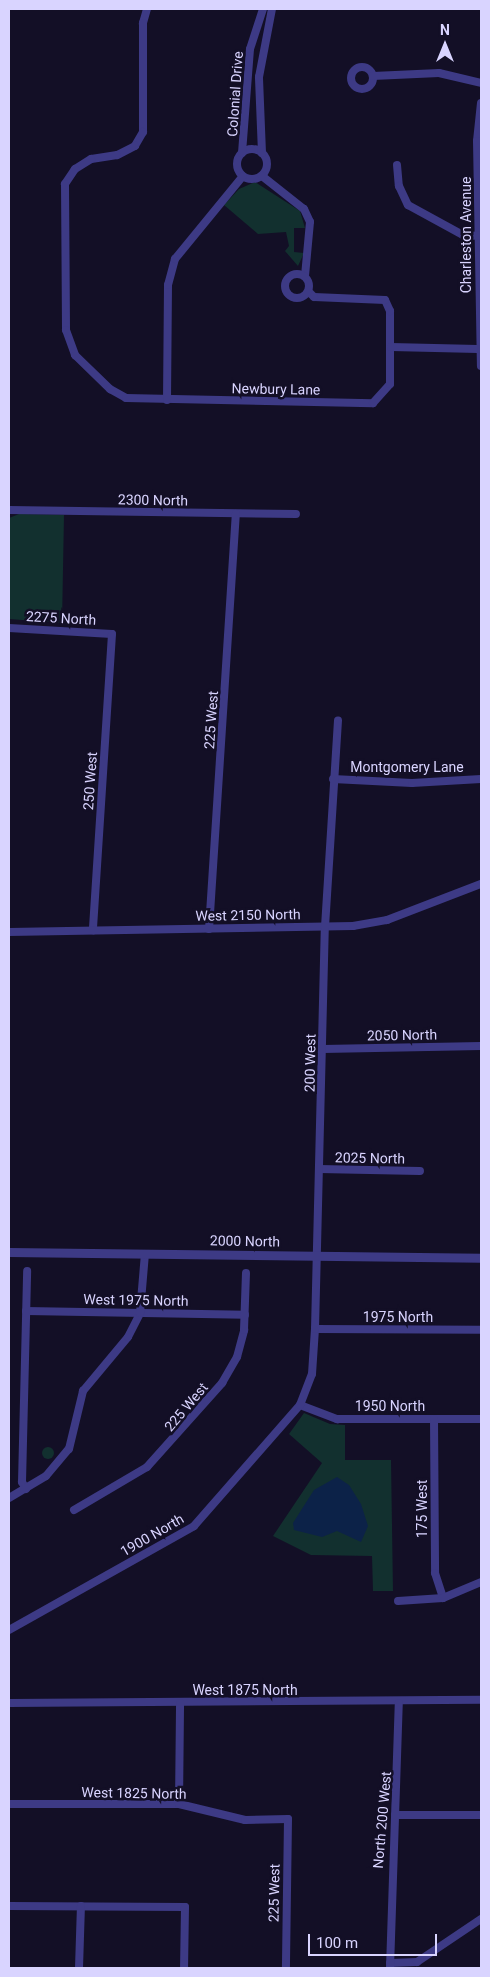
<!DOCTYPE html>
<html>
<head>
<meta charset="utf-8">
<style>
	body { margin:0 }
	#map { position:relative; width:490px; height:1977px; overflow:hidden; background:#130f26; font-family:Roboto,sans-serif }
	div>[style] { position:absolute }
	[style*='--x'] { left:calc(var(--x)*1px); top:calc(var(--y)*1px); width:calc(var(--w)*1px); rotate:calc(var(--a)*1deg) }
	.green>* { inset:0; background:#12302f }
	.round { border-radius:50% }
	.water>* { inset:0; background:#0c2248 }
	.minor>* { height:8px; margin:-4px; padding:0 4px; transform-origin:4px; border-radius:4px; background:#3d3a85 }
	.minor>.ring { margin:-4px; padding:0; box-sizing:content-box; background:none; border:8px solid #3d3a85; border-radius:50% }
	.tertiary>* { height:9px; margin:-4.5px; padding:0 4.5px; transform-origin:4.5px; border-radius:4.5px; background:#3d3a85 }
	span { translate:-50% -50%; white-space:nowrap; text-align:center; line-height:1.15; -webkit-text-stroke:5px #130f26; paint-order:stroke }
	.street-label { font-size:14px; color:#d9d4ff }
	.frame { position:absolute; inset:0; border:10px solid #d9d4ff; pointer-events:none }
	.north { position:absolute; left:420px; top:20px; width:50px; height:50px; -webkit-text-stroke:4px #130f26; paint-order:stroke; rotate:0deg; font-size:14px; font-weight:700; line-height:20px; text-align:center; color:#d9d4ff }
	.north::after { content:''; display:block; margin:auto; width:18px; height:22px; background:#d9d4ff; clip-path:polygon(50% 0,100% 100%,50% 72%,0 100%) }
	.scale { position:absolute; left:308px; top:1934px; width:129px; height:22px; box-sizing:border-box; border:2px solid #d9d4ff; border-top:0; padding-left:6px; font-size:15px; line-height:18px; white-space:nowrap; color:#d9d4ff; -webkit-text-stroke:4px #130f26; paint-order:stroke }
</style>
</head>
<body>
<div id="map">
	<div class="green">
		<i style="clip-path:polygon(255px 182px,300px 211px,305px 228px,294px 228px,294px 252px,304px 253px,298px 266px,285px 251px,289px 246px,286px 232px,258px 234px,224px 205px,239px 189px)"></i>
		<i style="clip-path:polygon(19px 514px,64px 515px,62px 623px,9px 619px,9px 518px)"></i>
		<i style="clip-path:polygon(304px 1413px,330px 1424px,345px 1425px,345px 1460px,391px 1460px,393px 1591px,373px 1591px,372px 1556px,311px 1555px,273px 1536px,322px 1463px,289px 1434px)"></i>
		<i class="round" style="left:42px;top:1447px;width:12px;height:12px"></i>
	</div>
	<div class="water">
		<i style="clip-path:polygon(337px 1477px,349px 1485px,361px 1504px,368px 1526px,361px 1542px,337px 1531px,322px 1537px,294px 1530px,293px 1523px,314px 1490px)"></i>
	</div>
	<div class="minor">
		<i style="--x:147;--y:9;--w:15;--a:106"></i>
		<i style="--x:143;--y:23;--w:109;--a:90"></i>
		<i style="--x:143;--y:132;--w:16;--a:120"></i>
		<i style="--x:135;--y:146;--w:20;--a:153"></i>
		<i style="--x:117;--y:155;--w:26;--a:171"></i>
		<i style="--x:91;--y:159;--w:19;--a:148"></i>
		<i style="--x:75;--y:169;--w:18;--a:124"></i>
		<i style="--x:65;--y:184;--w:146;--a:89.6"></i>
		<i style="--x:66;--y:330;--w:27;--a:70"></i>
		<i style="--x:75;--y:355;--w:49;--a:44.2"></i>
		<i style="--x:110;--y:389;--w:18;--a:29"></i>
		<i style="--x:126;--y:398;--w:247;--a:1.2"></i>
		<i style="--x:373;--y:403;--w:25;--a:-48"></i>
		<i style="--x:390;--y:384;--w:73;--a:-90"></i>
		<i style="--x:390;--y:311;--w:12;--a:-114"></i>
		<i style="--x:385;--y:300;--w:71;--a:-177.6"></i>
		<i style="--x:314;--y:297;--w:8;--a:-135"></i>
		<i class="ring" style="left:351px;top:67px;width:14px;height:14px"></i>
		<i style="--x:373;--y:76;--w:66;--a:-2.6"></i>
		<i style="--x:439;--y:73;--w:43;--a:13.4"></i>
		<i style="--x:481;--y:103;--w:38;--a:96"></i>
		<i style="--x:477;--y:141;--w:225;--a:89"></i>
		<i class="ring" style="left:237px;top:149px;width:22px;height:22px"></i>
		<i style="--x:242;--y:153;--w:104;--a:-85.6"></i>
		<i style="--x:250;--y:49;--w:42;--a:-72"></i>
		<i style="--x:262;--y:153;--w:76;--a:-92.3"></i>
		<i style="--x:259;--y:77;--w:69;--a:-79.2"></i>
		<i style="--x:397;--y:165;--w:21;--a:85"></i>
		<i style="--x:399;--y:186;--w:21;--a:65"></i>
		<i style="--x:408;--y:205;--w:63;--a:28.6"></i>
		<i style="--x:463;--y:235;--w:18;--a:3"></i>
		<i style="--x:262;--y:176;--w:53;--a:38.2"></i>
		<i style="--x:304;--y:209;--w:14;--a:65"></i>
		<i style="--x:310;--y:222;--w:54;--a:95.3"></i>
		<i class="ring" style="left:285px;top:274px;width:16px;height:16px"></i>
		<i style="--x:391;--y:347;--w:87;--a:1.3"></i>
		<i style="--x:167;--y:400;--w:115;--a:-89.5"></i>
		<i style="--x:168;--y:285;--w:27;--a:-75"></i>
		<i style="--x:175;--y:259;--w:107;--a:-50.7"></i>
		<i style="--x:9;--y:510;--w:287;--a:0.8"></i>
		<i style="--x:9;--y:628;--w:103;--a:3.3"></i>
		<i style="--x:112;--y:634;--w:297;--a:93.7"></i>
		<i style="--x:333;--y:779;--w:79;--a:2.9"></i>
		<i style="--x:412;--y:783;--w:69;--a:-3.3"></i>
		<i style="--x:209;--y:929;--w:416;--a:-86.3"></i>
		<i style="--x:9;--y:932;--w:344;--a:-1"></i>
		<i style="--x:353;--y:926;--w:35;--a:-10"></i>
		<i style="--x:387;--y:920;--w:101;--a:-21"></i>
		<i style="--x:323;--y:1049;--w:158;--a:-1.1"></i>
		<i style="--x:319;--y:1169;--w:101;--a:1.1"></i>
		<i style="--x:26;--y:1311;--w:219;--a:1"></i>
		<i style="--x:315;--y:1329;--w:166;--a:0.3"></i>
		<i style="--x:300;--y:1405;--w:40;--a:21"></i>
		<i style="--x:337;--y:1419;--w:144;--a:0"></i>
		<i style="--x:434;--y:1419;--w:154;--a:89.6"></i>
		<i style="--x:435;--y:1573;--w:26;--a:72"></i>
		<i style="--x:26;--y:1489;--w:8;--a:-120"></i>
		<i style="--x:22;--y:1482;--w:211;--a:-88.6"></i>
		<i style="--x:9;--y:1498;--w:43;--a:-30.7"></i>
		<i style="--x:46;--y:1476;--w:35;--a:-50"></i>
		<i style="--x:69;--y:1449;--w:60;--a:-76.4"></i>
		<i style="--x:83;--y:1391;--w:70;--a:-50.2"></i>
		<i style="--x:128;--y:1337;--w:27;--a:-63"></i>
		<i style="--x:140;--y:1313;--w:59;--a:-85.2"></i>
		<i style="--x:74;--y:1510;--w:85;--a:-30.5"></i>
		<i style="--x:147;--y:1467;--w:113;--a:-48.2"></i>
		<i style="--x:222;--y:1383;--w:30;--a:-60"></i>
		<i style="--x:237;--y:1357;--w:28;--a:-75"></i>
		<i style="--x:244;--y:1330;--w:57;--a:-88"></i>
		<i style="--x:398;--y:1601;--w:45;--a:-3.8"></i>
		<i style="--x:443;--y:1598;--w:41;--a:-22.8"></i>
		<i style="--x:9;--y:1630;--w:212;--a:-29.3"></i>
		<i style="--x:194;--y:1526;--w:161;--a:-48.8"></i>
		<i style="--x:300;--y:1405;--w:33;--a:-69"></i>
		<i style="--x:312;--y:1374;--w:45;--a:-86.2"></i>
		<i style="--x:315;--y:1329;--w:402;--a:-88.6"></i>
		<i style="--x:325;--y:927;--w:207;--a:-86.4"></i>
		<i style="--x:9;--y:1703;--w:472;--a:-0.4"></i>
		<i style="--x:9;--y:1804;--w:170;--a:0"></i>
		<i style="--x:179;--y:1804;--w:68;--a:13.6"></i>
		<i style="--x:245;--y:1820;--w:43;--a:-1.3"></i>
		<i style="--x:288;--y:1819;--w:149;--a:90.8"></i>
		<i style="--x:179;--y:1804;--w:101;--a:-89.4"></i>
		<i style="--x:395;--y:1815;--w:86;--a:0"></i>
		<i style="--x:9;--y:1906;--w:176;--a:0.3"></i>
		<i style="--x:185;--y:1907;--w:61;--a:90.9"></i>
		<i style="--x:390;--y:1963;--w:27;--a:-2"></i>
		<i style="--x:417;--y:1962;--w:77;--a:-33.9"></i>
		<i style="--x:79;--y:1968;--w:62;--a:-88.2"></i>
		<i style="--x:390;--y:1968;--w:265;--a:-88.1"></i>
	</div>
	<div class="tertiary">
		<i style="--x:9;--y:1252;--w:472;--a:0.7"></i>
	</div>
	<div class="street-label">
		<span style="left:235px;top:94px;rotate:-86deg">Colonial Drive</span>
		<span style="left:466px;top:235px;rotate:-90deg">Charleston Avenue</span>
		<span style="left:276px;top:389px;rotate:1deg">Newbury Lane</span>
		<span style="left:153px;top:500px;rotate:1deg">2300 North</span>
		<span style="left:61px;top:618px;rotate:3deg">2275 North</span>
		<span style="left:211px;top:720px;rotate:-86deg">225 West</span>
		<span style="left:407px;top:767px">Montgomery Lane</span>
		<span style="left:90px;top:781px;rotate:-86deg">250 West</span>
		<span style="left:248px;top:915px;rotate:-1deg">West 2150 North</span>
		<span style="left:402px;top:1035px;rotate:-1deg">2050 North</span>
		<span style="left:310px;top:1063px;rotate:-89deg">200 West</span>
		<span style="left:370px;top:1158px;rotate:1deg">2025 North</span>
		<span style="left:245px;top:1241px;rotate:1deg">2000 North</span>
		<span style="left:136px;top:1300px;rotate:1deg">West 1975 North</span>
		<span style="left:398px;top:1317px">1975 North</span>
		<span style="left:390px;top:1406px">1950 North</span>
		<span style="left:186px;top:1407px;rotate:-50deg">225 West</span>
		<span style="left:422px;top:1509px;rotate:-90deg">175 West</span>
		<span style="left:152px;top:1535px;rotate:-30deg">1900 North</span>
		<span style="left:245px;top:1690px">West 1875 North</span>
		<span style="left:134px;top:1793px;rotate:1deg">West 1825 North</span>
		<span style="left:382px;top:1820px;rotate:-85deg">North 200 West</span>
		<span style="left:274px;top:1893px;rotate:-89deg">225 West</span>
	</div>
	<div class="frame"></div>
	<div class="north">N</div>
	<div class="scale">100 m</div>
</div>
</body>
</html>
